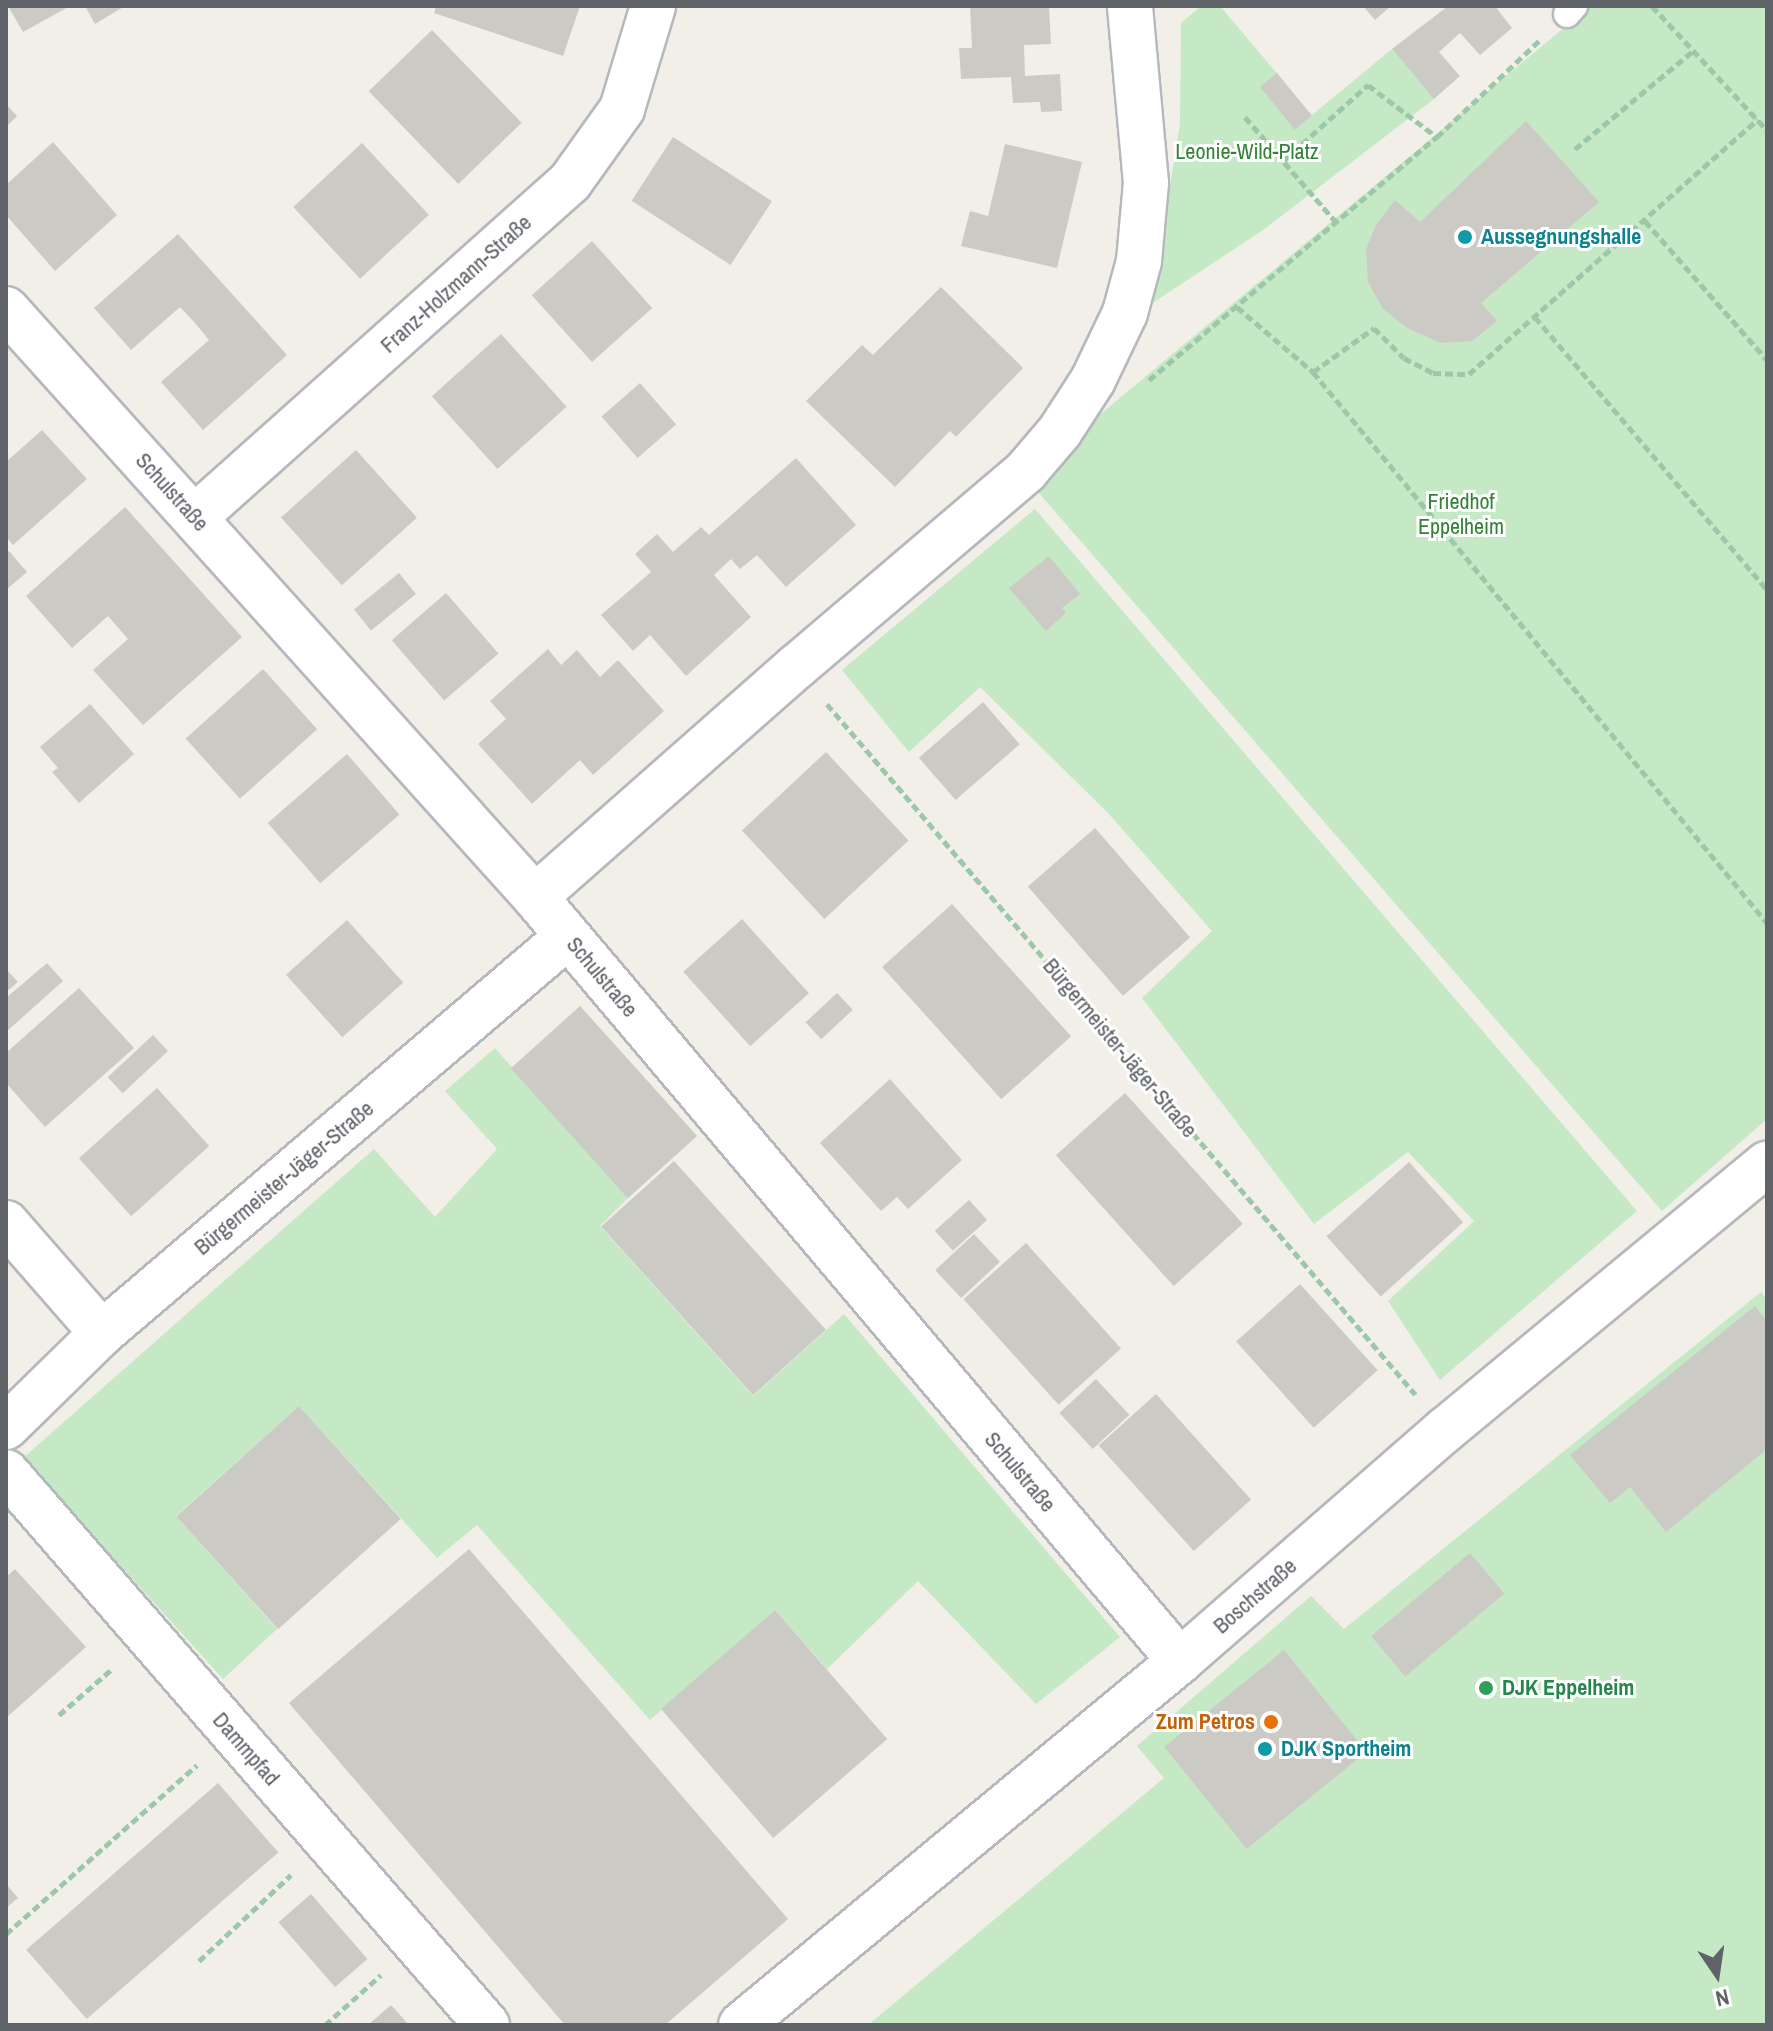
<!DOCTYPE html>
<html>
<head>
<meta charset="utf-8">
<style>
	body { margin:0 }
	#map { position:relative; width:1773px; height:2031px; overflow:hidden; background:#f1efe8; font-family:"Archivo Narrow",sans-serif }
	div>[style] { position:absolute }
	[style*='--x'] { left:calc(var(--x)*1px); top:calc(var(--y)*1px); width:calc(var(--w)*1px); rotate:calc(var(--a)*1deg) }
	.green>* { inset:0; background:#c5e8c5 }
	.building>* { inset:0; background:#cccac5; transform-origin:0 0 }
	.path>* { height:5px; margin-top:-2.5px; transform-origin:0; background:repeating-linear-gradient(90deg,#9cc7a9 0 8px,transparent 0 12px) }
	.roads { filter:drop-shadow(2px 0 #b5b8bc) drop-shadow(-2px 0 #b5b8bc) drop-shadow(0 2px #b5b8bc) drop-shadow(0 -2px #b5b8bc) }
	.service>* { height:26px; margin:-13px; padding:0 13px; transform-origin:13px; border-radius:13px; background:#fff }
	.minor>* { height:44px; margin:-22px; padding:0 22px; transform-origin:22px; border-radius:22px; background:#fff }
	.dots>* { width:22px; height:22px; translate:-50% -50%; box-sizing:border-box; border:4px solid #fff; border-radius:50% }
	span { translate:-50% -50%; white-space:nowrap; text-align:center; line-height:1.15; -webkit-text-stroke:6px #fff; paint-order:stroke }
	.park-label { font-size:22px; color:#348238 }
	.culture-label { font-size:22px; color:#0d838f; font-weight:700 }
	.left { translate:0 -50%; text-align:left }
	.street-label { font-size:22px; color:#5f6368 }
	.leisure-label { font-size:22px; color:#27864d; font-weight:700 }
	.food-label { font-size:22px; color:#c56008; font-weight:700 }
	.right { translate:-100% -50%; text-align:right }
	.frame { position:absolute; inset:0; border:8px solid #5f6368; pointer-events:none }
	.north { position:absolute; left:1677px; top:1935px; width:80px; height:80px; -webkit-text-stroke:6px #fff; paint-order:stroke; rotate:167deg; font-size:22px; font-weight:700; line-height:32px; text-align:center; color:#5f6368 }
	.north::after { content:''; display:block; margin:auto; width:28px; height:36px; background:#5f6368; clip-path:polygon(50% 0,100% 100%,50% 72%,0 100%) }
</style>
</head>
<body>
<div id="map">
	<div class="green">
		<i style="clip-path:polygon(1201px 6px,1220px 6px,1312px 115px,1392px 49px,1434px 99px,1263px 230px,1151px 304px,1180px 124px,1181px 23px)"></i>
		<i style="clip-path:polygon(1590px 6px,1767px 6px,1767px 1119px,1662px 1211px,1025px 477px)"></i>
		<i style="clip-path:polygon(1035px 509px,1637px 1211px,1440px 1380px,1388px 1301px,1474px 1221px,1408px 1152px,1314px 1224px,1142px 998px,1212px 931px,1108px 813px,980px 687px,909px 752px,842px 670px)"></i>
		<i style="clip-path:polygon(495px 1048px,628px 1198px,600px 1226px,753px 1396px,844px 1314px,1120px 1637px,1036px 1704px,918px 1581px,827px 1669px,775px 1610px,650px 1720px,477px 1525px,437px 1558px,299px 1406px,176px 1516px,277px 1629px,223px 1679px,23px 1458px,374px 1149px,435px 1217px,497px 1149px,445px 1091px)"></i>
		<i style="clip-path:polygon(1761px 1292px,1767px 1300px,1767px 2025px,868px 2025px,1164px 1778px,1137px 1746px,1311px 1596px,1344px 1629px)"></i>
	</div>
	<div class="building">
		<i style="clip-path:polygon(8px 6px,70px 6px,23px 32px)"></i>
		<i style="clip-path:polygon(85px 6px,125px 6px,95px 24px)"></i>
		<i style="clip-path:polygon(436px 6px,580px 6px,563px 56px,434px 13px)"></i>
		<i style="clip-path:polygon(970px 6px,1049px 6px,1051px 44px,1024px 45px,1025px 76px,1060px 74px,1062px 111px,1041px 112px,1040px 102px,1013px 103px,1011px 77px,961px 79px,959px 48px,972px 48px)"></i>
		<i style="clip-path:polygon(1363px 6px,1391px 6px,1375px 20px)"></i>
		<i style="clip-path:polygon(1448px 6px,1495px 6px,1512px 28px,1480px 55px,1460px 33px,1439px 52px,1460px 76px,1434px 99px,1392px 49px)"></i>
		<i style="left:432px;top:30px;width:129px;height:88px;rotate:46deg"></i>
		<i style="left:1277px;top:73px;width:55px;height:22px;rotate:51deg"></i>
		<i style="clip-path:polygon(6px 104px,17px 116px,6px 127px)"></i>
		<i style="clip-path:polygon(1526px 121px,1599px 202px,1481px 303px,1497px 321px,1472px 341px,1441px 343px,1409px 329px,1383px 309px,1368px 282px,1366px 249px,1376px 225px,1395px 200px,1420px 222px)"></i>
		<i style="left:673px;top:137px;width:118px;height:76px;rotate:33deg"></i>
		<i style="clip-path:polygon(53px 142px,117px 215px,55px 271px,6px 215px,6px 185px)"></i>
		<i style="left:362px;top:143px;width:98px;height:94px;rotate:47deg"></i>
		<i style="clip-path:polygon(1005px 144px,1082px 162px,1057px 268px,961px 246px,970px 211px,988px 216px)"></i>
		<i style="clip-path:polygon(178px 234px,287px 355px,203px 430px,161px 382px,209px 340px,195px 323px,180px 307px,131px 350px,94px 308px)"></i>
		<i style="left:592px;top:241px;width:90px;height:81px;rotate:48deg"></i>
		<i style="clip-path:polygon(941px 287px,1023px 368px,956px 437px,950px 431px,895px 487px,806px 401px,862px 345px,873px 355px)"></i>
		<i style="left:501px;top:334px;width:98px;height:93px;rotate:48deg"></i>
		<i style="left:640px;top:383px;width:55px;height:51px;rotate:49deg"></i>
		<i style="clip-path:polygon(42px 430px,87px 479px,13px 545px,6px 537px,6px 462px)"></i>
		<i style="left:356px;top:450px;width:91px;height:101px;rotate:48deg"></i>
		<i style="clip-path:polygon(796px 458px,856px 525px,786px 587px,757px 555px,740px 569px,731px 559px,714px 575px,751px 617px,686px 676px,650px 635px,633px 651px,601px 615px,651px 572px,635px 554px,657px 534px,673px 552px,701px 527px,709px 535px)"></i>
		<i style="clip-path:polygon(125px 507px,242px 637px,143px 725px,93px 670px,128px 639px,108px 616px,72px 648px,26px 596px)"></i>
		<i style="clip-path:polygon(9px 551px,27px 572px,6px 590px,6px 554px)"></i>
		<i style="clip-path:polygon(1049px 556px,1080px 594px,1062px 608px,1066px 613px,1046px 631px,1009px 588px)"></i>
		<i style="left:399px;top:573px;width:27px;height:58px;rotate:51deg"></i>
		<i style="left:446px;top:593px;width:80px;height:72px;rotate:49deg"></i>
		<i style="clip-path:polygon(548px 649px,561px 665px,577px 650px,600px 677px,618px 660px,664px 711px,593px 775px,580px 760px,532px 804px,478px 744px,506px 719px,490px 701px)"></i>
		<i style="left:263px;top:669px;width:81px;height:104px;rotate:48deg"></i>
		<i style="left:983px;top:702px;width:56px;height:85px;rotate:49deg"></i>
		<i style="clip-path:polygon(90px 704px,134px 754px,79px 803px,52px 772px,58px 768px,40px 747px)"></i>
		<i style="left:826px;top:752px;width:121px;height:115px;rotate:47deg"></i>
		<i style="left:347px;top:754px;width:80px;height:105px;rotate:49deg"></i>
		<i style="left:1095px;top:828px;width:145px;height:89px;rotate:49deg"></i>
		<i style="left:952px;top:904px;width:178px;height:94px;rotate:48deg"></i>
		<i style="left:742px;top:919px;width:100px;height:79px;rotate:48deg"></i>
		<i style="left:347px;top:920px;width:84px;height:82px;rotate:48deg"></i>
		<i style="clip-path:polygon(47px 963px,63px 981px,6px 1032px,6px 998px)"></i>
		<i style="clip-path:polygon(6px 969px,18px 982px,6px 992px)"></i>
		<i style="clip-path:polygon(79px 988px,134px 1048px,45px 1127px,6px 1083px,6px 1053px)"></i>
		<i style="left:837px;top:993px;width:23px;height:43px;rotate:47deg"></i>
		<i style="left:580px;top:1006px;width:175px;height:93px;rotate:48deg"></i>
		<i style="left:153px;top:1035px;width:22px;height:62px;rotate:47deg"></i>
		<i style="clip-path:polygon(890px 1079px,962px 1160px,908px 1209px,897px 1197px,881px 1211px,820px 1143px)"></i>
		<i style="left:157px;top:1088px;width:78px;height:105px;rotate:48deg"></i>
		<i style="left:1125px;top:1093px;width:176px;height:93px;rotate:48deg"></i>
		<i style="left:674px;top:1161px;width:227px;height:98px;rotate:48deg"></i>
		<i style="left:1409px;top:1162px;width:81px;height:111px;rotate:48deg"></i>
		<i style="left:969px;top:1200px;width:27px;height:46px;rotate:48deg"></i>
		<i style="left:974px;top:1234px;width:38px;height:53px;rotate:47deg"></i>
		<i style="left:1026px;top:1243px;width:142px;height:84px;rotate:48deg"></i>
		<i style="left:1300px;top:1284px;width:116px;height:86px;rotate:48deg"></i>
		<i style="clip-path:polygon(1755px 1306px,1767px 1321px,1767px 1449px,1666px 1532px,1630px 1487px,1610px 1503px,1570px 1455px)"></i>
		<i style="left:1096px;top:1379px;width:49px;height:50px;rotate:47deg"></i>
		<i style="left:1156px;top:1394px;width:142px;height:77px;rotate:48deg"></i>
		<i style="left:299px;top:1406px;width:152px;height:165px;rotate:48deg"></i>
		<i style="clip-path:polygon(469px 1549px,788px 1919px,665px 2025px,565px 2025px,289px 1703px)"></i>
		<i style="left:1470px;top:1553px;width:53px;height:129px;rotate:50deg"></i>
		<i style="clip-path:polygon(15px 1569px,86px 1647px,6px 1718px,6px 1577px)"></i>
		<i style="left:775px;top:1610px;width:171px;height:151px;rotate:49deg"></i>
		<i style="left:1284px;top:1650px;width:131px;height:154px;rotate:51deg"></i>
		<i style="left:218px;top:1783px;width:92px;height:254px;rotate:49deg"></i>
		<i style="clip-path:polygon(6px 1884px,18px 1898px,6px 1908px)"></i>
		<i style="left:311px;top:1894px;width:86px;height:43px;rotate:49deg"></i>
		<i style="clip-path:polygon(391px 2005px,409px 2025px,368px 2025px)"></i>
	</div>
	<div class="path">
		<i style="--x:1652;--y:6;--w:169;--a:47.2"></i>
		<i style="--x:1245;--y:117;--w:139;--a:49.1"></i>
		<i style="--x:1575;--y:149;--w:153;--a:-39.7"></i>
		<i style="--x:1284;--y:160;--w:113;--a:-41.8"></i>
		<i style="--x:1368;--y:85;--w:86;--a:37"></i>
		<i style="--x:1645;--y:221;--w:185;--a:48.7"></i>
		<i style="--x:1237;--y:307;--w:100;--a:40.5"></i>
		<i style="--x:1313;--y:372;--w:714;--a:50.51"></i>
		<i style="--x:1535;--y:317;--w:358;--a:49.6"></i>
		<i style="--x:1313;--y:372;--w:75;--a:-35.8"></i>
		<i style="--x:1374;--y:328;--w:42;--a:45"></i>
		<i style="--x:1404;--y:358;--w:33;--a:27"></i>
		<i style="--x:1433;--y:373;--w:36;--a:2"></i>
		<i style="--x:1469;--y:374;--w:385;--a:-41.4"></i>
		<i style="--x:1149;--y:380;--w:377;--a:-40.2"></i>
		<i style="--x:1437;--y:137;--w:141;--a:-43.3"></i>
		<i style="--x:827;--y:704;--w:907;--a:49.56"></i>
		<i style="--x:59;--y:1715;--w:70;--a:-41"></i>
		<i style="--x:6;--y:1934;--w:255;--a:-41.5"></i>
		<i style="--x:199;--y:1961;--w:126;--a:-43.1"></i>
		<i style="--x:325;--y:2025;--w:75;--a:-41.8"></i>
	</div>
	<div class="roads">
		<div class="service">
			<i style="--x:1567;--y:14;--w:11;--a:-49"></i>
		</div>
		<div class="minor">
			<i style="--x:6;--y:309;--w:791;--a:48.02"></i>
			<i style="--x:535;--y:897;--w:1000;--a:49.83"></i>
			<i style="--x:195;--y:517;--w:503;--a:-41.78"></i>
			<i style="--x:570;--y:182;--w:90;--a:-54.5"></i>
			<i style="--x:622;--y:109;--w:108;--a:-73.2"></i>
			<i style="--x:535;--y:897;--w:348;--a:-41.4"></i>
			<i style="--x:796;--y:667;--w:302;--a:-40.4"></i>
			<i style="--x:1026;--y:471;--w:52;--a:-49.6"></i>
			<i style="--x:1060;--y:431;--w:61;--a:-57.1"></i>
			<i style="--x:1093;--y:380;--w:74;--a:-64.5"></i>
			<i style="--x:1125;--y:313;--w:54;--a:-74.9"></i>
			<i style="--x:1139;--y:261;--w:78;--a:-84.9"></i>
			<i style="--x:1146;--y:183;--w:178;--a:-95.2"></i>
			<i style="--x:6;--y:1223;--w:146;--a:48.9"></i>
			<i style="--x:6;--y:1427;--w:134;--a:-44.4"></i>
			<i style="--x:102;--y:1333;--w:612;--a:-40.43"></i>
			<i style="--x:6;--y:1472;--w:733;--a:48.98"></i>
			<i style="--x:741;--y:2025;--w:570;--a:-39.66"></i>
			<i style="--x:1180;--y:1661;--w:352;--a:-41.1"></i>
			<i style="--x:1445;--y:1430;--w:418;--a:-39.6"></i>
		</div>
	</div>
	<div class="dots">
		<i style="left:1465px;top:237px;background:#0f9aa8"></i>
		<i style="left:1486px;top:1688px;background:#2e9e5b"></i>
		<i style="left:1271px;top:1722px;background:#e8710a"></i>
		<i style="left:1265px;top:1749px;background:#0f9aa8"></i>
	</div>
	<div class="park-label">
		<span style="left:1247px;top:152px">Leonie-Wild-Platz</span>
		<span style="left:1461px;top:514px">Friedhof<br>Eppelheim</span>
	</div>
	<div class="culture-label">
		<span class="left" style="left:1481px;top:237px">Aussegnungshalle</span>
		<span class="left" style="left:1281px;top:1749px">DJK Sportheim</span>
	</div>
	<div class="street-label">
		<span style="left:456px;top:284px;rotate:-42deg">Franz-Holzmann-Straße</span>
		<span style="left:172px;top:492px;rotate:48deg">Schulstraße</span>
		<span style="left:602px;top:977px;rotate:50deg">Schulstraße</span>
		<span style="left:1120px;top:1048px;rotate:50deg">Bürgermeister-Jäger-Straße</span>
		<span style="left:284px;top:1178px;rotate:-40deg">Bürgermeister-Jäger-Straße</span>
		<span style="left:1020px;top:1472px;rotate:50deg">Schulstraße</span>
		<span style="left:1255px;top:1596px;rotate:-41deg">Boschstraße</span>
		<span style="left:246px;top:1749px;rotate:49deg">Dammpfad</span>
	</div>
	<div class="leisure-label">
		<span class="left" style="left:1502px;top:1688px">DJK Eppelheim</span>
	</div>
	<div class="food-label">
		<span class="right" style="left:1255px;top:1722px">Zum Petros</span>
	</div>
	<div class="frame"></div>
	<div class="north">N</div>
</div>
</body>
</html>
